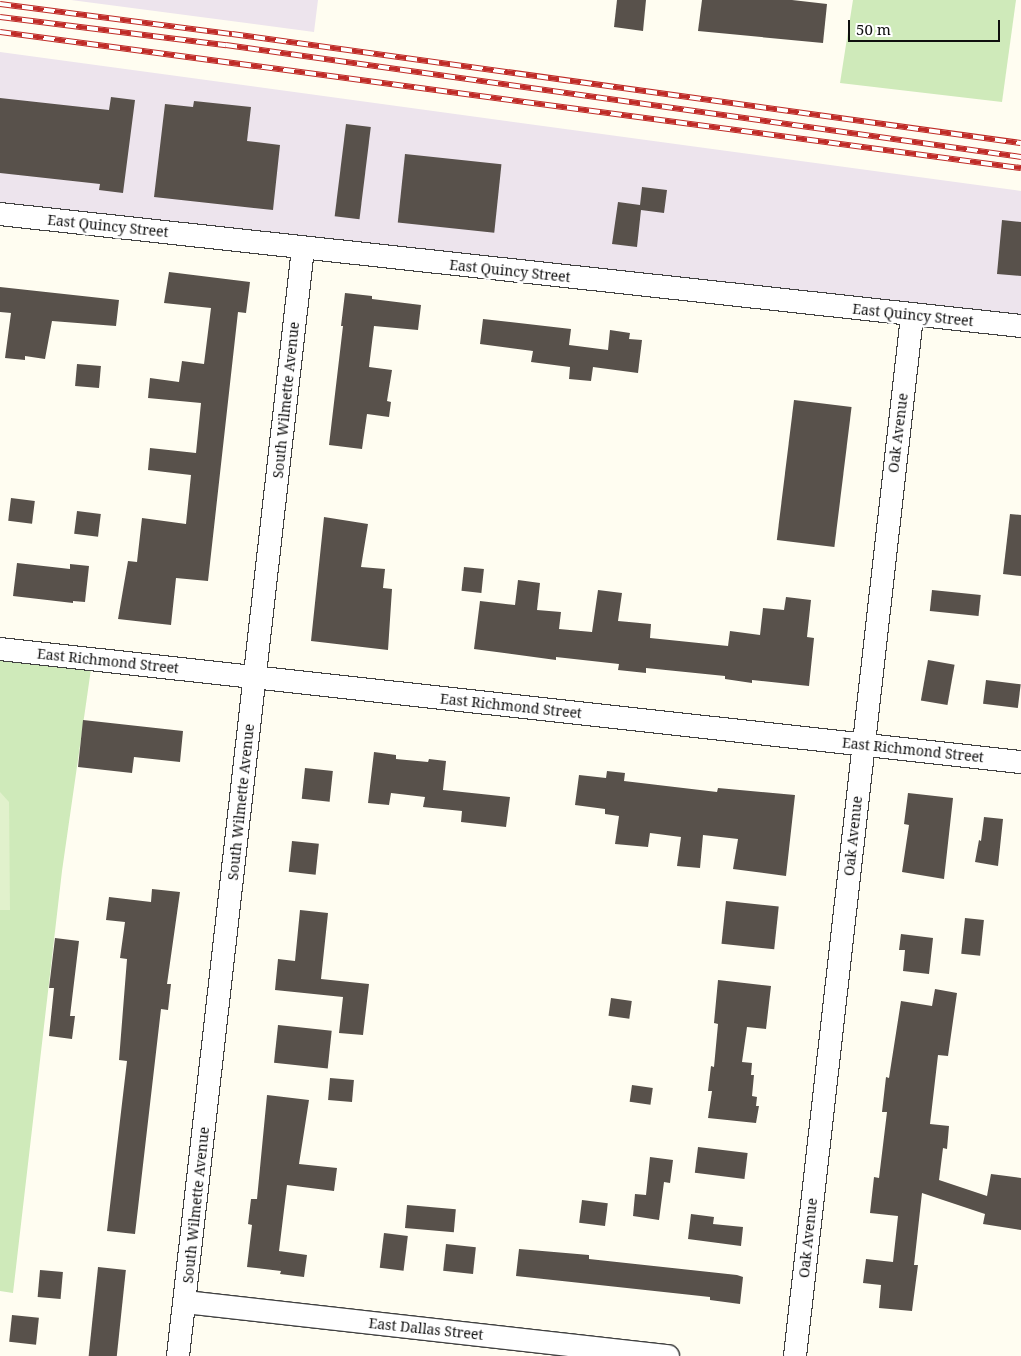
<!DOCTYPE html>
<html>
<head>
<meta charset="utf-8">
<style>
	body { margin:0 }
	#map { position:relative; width:1021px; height:1356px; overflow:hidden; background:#fffdf1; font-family:"Noto Serif",serif }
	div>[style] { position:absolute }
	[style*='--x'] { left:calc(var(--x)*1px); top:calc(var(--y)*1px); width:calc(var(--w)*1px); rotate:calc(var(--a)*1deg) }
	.industrial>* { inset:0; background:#ede4ed }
	.green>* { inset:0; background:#cfeaba }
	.pitch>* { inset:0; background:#e1f1cc }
	.building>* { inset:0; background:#58514b; transform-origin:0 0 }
	.roads { filter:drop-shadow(1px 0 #424242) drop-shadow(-1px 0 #424242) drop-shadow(0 1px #424242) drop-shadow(0 -1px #424242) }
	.minor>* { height:22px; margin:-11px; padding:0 11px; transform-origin:11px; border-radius:11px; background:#fff }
	.rail>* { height:5.5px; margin-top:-2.75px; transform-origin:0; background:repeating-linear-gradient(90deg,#fff 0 11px,#bf2b27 0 22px); box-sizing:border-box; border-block:1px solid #bf2b27 }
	span { translate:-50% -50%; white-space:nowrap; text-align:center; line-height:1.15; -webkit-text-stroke:5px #fff; paint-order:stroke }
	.street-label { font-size:14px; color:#0f0f0f }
	.scale { position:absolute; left:848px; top:20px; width:152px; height:22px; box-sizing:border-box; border:2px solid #0f0f0f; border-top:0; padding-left:6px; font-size:15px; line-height:18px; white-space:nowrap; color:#0f0f0f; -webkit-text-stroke:4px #fff; paint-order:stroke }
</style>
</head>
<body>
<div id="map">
	<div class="industrial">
		<i style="clip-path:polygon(71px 0,318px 0,314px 32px)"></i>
		<i style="clip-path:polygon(0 52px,1021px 191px,1021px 315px,0 206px)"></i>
	</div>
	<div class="green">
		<i style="clip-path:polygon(853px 0,1016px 0,1002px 102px,840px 83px)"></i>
		<i style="clip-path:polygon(0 659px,91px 669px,62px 871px,13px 1293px,0 1291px)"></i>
	</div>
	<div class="pitch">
		<i style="clip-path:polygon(0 792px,9px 802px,10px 910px,0 910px)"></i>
	</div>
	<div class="building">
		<i style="clip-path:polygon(617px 0,646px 0,643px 31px,614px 27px)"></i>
		<i style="clip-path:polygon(702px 0,792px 0,827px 4px,823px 43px,698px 31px)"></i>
		<i style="clip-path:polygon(111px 97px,135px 100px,123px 193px,99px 190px,100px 184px,0 173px,0 98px,109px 110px)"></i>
		<i style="clip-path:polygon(194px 101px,251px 107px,247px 141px,280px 145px,273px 210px,154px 197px,165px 104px,193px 107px)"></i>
		<i style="left:346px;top:124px;width:25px;height:93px;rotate:7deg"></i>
		<i style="left:405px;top:154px;width:97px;height:69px;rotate:6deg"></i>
		<i style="clip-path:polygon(642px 187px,667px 190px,664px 213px,641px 210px,637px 247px,612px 244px,618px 202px,640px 205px)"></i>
		<i style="clip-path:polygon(1002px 220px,1021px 222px,1021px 276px,997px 274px)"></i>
		<i style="clip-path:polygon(169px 272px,250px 282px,246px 313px,238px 312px,208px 581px,176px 578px,171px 625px,118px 619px,128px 561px,137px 562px,142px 518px,186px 524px,191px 475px,148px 470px,150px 448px,196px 453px,201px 403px,148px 398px,150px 378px,179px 382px,182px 361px,204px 364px,211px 308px,164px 303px)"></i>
		<i style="clip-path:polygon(0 287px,119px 300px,116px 326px,52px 321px,45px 359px,25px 356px,25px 360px,5px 358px,11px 313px,0 312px)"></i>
		<i style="clip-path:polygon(345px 293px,372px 296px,372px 299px,421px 305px,418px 330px,374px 326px,369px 367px,392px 370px,387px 401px,391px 402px,389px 417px,367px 414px,362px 449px,329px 445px,343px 326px,341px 326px)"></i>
		<i style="clip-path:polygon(483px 319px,571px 329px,569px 345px,608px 350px,610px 330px,630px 333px,629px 339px,642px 340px,638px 373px,593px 367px,591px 381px,569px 379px,570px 367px,531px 362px,533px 351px,480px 344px)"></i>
		<i style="left:77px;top:364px;width:24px;height:22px;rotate:5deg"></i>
		<i style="left:794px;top:400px;width:58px;height:141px;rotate:7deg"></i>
		<i style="left:11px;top:498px;width:24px;height:23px;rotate:7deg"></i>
		<i style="left:77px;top:511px;width:24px;height:23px;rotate:7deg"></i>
		<i style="clip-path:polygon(1010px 514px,1021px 515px,1021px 576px,1003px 574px)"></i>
		<i style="clip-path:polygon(324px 517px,368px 524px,361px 567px,385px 569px,383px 588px,392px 589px,388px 650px,311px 641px)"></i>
		<i style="clip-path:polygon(17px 563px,70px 569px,70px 564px,89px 566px,85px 602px,73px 601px,73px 603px,13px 596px)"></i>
		<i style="left:464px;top:567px;width:20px;height:24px;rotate:6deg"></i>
		<i style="clip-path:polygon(518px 580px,540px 583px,537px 610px,561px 612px,559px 629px,592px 632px,598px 590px,622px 593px,618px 621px,651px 624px,650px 638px,728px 646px,730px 631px,760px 635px,763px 608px,784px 610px,786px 597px,811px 600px,807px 637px,814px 638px,809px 686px,752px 680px,752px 683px,725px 679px,725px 676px,646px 668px,646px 673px,618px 670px,619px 664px,556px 657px,556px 660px,474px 649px,480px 601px,515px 605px)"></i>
		<i style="left:932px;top:590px;width:49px;height:21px;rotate:6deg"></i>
		<i style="left:928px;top:660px;width:27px;height:41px;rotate:10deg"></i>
		<i style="left:986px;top:680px;width:35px;height:24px;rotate:7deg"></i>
		<i style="clip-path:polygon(83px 720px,183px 731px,180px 762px,134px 757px,132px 773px,78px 767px)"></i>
		<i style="clip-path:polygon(374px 752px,396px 755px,396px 759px,428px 762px,429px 759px,446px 761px,443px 790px,510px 797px,506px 827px,461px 822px,462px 811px,423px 807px,425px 797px,391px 793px,389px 805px,368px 803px)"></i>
		<i style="left:305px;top:768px;width:28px;height:31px;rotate:6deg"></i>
		<i style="clip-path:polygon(607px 771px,625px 773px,624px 781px,717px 792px,718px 788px,795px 795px,786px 876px,733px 869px,738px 839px,703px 835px,700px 868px,677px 866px,681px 837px,650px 833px,648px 847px,615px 844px,619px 816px,605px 814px,605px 809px,575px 805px,579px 775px,606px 778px)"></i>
		<i style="clip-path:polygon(908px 793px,953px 798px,944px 879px,902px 872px,909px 825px,904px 824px)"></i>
		<i style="clip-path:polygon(984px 817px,1003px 819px,998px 866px,975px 862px,979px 840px,981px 841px)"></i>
		<i style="left:292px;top:841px;width:27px;height:31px;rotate:6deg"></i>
		<i style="clip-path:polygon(152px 889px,180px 892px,167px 984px,171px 984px,168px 1010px,161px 1009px,135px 1234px,107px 1231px,127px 1061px,119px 1060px,127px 959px,120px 958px,125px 922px,106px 920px,109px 897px,151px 902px)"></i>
		<i style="left:726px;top:901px;width:53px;height:43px;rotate:6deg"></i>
		<i style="clip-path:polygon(300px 910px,328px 913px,321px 979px,369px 984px,363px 1035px,339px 1033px,343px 997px,275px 990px,278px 959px,295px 961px)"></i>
		<i style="left:965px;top:918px;width:19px;height:36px;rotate:6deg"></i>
		<i style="clip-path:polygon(901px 934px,933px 938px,929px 974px,903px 971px,905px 950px,899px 950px)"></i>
		<i style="clip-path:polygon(55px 938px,79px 941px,70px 1016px,75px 1016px,72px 1039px,49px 1036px,54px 988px,49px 988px)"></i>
		<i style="clip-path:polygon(718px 980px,771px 986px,766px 1029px,747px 1027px,742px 1062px,752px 1063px,751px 1075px,754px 1075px,752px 1096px,757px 1097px,756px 1106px,759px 1106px,756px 1123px,708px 1118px,712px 1091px,708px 1091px,711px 1066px,714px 1067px,718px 1024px,714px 1023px)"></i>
		<i style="clip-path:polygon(935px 989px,957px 993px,948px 1056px,938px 1055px,930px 1124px,949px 1126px,947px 1149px,943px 1148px,939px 1180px,987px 1196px,991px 1174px,1021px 1178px,1021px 1230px,983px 1224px,985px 1214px,922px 1193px,914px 1265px,918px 1265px,912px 1311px,879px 1308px,881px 1285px,863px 1283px,866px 1259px,893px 1262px,898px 1216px,870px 1213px,874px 1177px,879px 1178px,887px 1112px,882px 1112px,886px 1077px,889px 1078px,901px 1001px,932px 1006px)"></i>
		<i style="left:611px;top:998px;width:21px;height:18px;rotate:8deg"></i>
		<i style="left:278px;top:1025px;width:54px;height:38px;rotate:6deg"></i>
		<i style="left:330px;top:1078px;width:24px;height:22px;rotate:5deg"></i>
		<i style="left:632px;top:1085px;width:21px;height:17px;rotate:8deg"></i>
		<i style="clip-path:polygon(267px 1095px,309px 1100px,299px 1164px,337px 1168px,334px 1191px,287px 1185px,279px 1251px,307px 1255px,304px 1277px,280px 1274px,281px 1271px,247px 1267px,252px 1225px,248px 1224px,251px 1199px,257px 1199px)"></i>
		<i style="left:698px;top:1147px;width:50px;height:26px;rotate:7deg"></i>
		<i style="clip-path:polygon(650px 1157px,673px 1160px,670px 1183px,664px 1182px,659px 1220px,633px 1216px,635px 1194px,646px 1195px)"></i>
		<i style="left:582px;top:1200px;width:26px;height:23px;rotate:7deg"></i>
		<i style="left:407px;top:1205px;width:49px;height:23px;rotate:5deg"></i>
		<i style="clip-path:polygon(691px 1214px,714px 1217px,713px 1224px,743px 1227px,741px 1246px,688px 1239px)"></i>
		<i style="left:384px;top:1233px;width:24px;height:35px;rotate:7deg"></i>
		<i style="left:446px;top:1244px;width:30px;height:27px;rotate:6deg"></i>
		<i style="clip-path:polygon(519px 1249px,589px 1255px,589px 1259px,737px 1275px,743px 1277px,740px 1304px,710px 1300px,710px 1297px,516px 1276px)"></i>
		<i style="left:98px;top:1267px;width:28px;height:90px;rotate:6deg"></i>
		<i style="left:40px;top:1270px;width:23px;height:27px;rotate:5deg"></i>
		<i style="left:12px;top:1315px;width:27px;height:27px;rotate:6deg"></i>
	</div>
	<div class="roads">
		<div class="minor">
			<i style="--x:0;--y:214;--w:1027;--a:6.26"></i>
			<i style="--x:0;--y:649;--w:1027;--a:6.32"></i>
			<i style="--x:185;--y:1302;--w:486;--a:6.4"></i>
			<i style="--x:178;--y:1356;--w:1115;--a:-83.56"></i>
			<i style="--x:795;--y:1356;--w:1047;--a:-83.58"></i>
		</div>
	</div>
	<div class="rail">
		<i style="--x:0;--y:4;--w:234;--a:7.4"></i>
		<i style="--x:232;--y:34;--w:796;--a:7.87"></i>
		<i style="--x:0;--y:17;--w:228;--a:7.1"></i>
		<i style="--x:226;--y:45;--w:803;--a:8.02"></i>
		<i style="--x:0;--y:32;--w:1030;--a:7.59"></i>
	</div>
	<div class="street-label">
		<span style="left:108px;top:226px;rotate:6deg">East Quincy Street</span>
		<span style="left:510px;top:271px;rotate:6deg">East Quincy Street</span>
		<span style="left:913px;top:315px;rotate:6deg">East Quincy Street</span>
		<span style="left:286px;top:400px;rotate:-84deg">South Wilmette Avenue</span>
		<span style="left:898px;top:433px;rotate:-83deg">Oak Avenue</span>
		<span style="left:108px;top:661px;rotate:6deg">East Richmond Street</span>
		<span style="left:511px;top:706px;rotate:6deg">East Richmond Street</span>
		<span style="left:913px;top:750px;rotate:6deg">East Richmond Street</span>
		<span style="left:241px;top:802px;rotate:-84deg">South Wilmette Avenue</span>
		<span style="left:853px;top:836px;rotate:-84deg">Oak Avenue</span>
		<span style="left:196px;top:1205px;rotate:-84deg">South Wilmette Avenue</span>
		<span style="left:808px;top:1238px;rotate:-84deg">Oak Avenue</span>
		<span style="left:426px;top:1329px;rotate:6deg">East Dallas Street</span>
	</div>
	<div class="scale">50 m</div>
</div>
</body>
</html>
